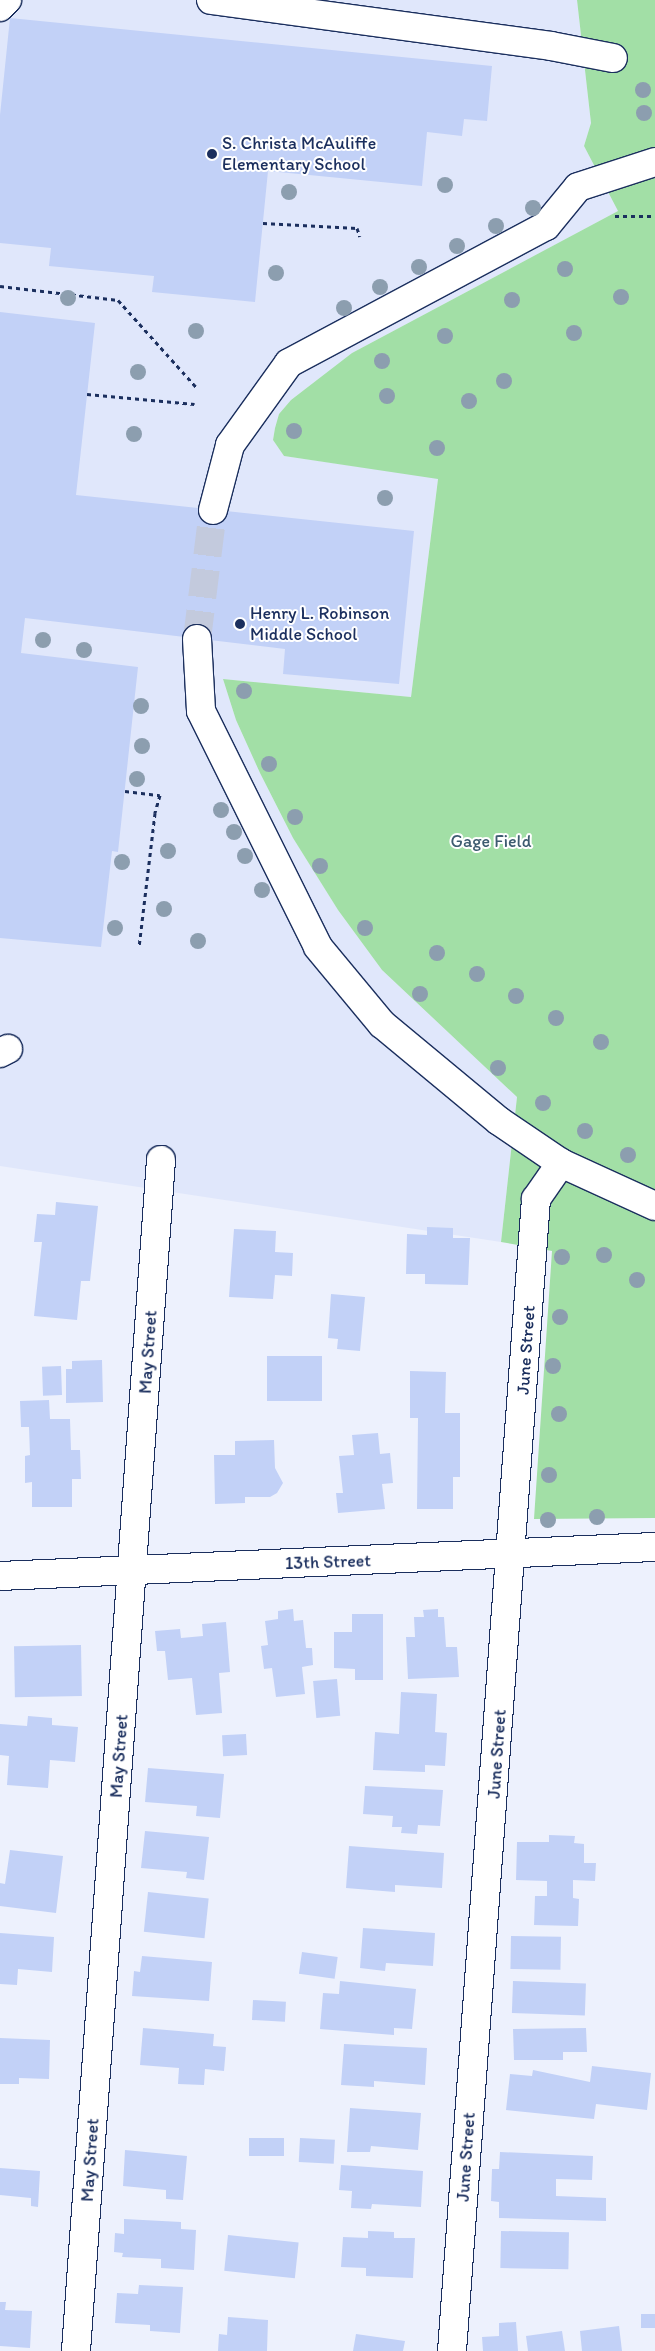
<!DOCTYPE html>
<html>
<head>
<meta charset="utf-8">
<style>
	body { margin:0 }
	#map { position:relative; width:655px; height:2351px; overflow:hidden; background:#edf1fd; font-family:Itim,sans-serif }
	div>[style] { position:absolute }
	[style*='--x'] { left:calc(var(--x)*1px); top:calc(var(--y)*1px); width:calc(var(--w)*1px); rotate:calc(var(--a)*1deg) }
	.built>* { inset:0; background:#e0e7fb }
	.green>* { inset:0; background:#a2dfa6 }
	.building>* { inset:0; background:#c2d1f7; transform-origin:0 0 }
	.minor-tunnel>* { height:28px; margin-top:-14px; transform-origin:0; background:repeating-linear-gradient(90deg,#c3cadd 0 28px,transparent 0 42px) }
	.path>* { height:3px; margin-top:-1.5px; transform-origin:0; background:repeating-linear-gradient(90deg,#1b2f5e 0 4px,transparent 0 8px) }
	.roads { filter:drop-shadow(1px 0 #1b2f5e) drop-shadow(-1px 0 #1b2f5e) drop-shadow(0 1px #1b2f5e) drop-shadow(0 -1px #1b2f5e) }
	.minor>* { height:28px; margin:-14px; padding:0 14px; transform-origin:14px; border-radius:14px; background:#fff }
	.trees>* { width:16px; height:16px; margin:-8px; border-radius:50%; background:#8c9eaf }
	.dots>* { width:14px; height:14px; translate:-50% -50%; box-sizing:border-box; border:2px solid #fff; border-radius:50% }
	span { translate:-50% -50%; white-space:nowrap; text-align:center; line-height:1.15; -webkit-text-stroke:4px #fff; paint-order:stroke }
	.poi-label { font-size:18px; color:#1b2f5e }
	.left { translate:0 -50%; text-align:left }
	.park-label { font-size:18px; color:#3d5b70 }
	.street-label { font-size:18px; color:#1b2f5e }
</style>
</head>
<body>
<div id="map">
	<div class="built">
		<i style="clip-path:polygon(0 0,577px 0,591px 123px,584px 146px,618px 211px,352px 353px,291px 400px,279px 414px,275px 428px,273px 440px,284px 456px,438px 478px,411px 697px,223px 679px,236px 720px,260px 773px,293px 838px,338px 910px,382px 970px,517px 1097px,501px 1242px,0 1166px)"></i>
	</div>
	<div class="green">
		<i style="clip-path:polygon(577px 0,655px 0,655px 1518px,534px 1519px,552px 1251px,501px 1242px,517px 1097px,382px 970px,338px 910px,293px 838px,260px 773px,236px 720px,223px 679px,411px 697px,438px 479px,284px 456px,273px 440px,275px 428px,279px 414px,291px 400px,352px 353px,618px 211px,584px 146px,591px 123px)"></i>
	</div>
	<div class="building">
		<i style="clip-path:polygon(10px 18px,492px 66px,487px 121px,464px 119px,462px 136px,427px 132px,422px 186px,268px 171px,255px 302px,152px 292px,154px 276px,49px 266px,51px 248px,0 243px,0 115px)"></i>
		<i style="clip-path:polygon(0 312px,95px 323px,76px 495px,414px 531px,399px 684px,283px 674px,285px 649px,25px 618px,21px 653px,138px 667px,118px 852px,112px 851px,101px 947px,0 938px)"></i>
		<i style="clip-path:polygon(56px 1202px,98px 1206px,90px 1281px,81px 1281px,77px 1320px,34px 1316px,42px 1242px,34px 1242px,37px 1214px,55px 1215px)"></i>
		<i style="clip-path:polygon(427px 1227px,453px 1228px,453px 1238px,470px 1238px,468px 1285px,425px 1284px,425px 1274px,406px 1274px,407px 1234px,427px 1235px)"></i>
		<i style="clip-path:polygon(234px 1229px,276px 1231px,275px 1252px,293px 1253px,292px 1276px,275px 1275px,273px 1299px,229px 1297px)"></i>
		<i style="clip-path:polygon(331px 1294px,365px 1297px,360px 1351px,337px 1349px,338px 1339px,328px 1338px)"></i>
		<i style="left:267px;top:1356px;width:55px;height:45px"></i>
		<i style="clip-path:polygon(102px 1360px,103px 1402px,66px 1403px,66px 1369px,72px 1369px,72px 1361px)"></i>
		<i style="left:61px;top:1366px;width:29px;height:19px;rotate:88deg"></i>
		<i style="clip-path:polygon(410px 1371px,446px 1372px,445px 1413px,460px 1413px,460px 1477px,453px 1477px,453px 1509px,417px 1509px,418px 1418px,410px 1418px)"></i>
		<i style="clip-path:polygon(49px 1400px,50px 1419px,70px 1419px,71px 1450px,80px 1450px,81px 1479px,72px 1479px,72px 1507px,32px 1507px,32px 1482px,25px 1483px,25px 1456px,30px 1455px,29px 1427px,21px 1427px,20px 1401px)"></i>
		<i style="clip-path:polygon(378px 1433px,380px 1454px,390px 1453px,393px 1483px,382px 1484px,385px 1509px,338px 1513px,336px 1493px,343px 1493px,339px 1456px,354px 1455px,352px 1435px)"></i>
		<i style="clip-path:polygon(274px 1440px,275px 1468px,283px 1483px,277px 1493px,270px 1497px,245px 1497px,245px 1503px,215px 1504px,214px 1455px,235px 1455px,235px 1441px)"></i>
		<i style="clip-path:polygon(293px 1609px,294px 1621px,303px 1620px,306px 1648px,312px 1648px,313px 1665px,302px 1667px,305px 1694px,276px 1697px,272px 1668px,264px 1669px,261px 1646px,268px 1645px,265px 1621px,278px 1619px,278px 1611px)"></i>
		<i style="clip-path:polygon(438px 1609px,438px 1617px,444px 1617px,446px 1647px,457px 1647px,459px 1677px,408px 1679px,406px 1637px,415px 1637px,414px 1617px,424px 1617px,423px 1610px)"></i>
		<i style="clip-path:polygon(352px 1614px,383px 1614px,383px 1680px,355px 1680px,355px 1669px,334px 1668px,334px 1632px,352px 1632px)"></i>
		<i style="clip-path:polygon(226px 1622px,230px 1672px,219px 1673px,222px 1713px,196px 1715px,192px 1678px,168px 1680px,165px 1651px,157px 1651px,155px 1631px,180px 1629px,181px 1638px,203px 1636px,202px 1624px)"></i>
		<i style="left:81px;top:1645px;width:51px;height:67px;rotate:89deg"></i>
		<i style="left:337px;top:1679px;width:37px;height:24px;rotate:85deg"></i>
		<i style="clip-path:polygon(401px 1692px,437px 1694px,435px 1732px,447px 1733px,445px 1766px,425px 1765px,425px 1772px,373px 1770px,375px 1732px,399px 1734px)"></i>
		<i style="clip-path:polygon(28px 1716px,52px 1718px,52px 1725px,78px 1727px,75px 1762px,50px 1760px,48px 1788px,7px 1785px,9px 1756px,0 1755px,0 1724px,27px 1726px)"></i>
		<i style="left:246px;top:1734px;width:21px;height:24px;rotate:87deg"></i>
		<i style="clip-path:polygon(148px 1768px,224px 1774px,220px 1818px,196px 1816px,197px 1806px,145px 1802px)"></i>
		<i style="clip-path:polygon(365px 1786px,443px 1790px,440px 1826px,418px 1825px,417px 1834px,401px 1833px,402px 1827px,392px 1827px,393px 1816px,363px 1814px)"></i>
		<i style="clip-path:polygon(145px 1831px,209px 1837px,204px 1880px,186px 1878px,187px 1872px,141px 1868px)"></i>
		<i style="clip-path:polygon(549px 1835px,575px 1836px,574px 1843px,584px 1844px,584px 1863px,596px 1863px,595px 1881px,573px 1880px,573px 1898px,579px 1899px,578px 1926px,534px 1925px,535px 1896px,547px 1896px,547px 1881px,516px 1880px,517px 1842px,549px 1842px)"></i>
		<i style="clip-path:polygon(349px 1846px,444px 1853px,442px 1888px,395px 1885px,395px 1892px,346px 1888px)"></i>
		<i style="clip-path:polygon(10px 1850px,63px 1856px,56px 1913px,0 1906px,0 1883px,5px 1884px)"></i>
		<i style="left:148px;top:1892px;width:61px;height:40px;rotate:6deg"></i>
		<i style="clip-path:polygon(363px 1928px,435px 1933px,433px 1966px,386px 1963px,385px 1971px,360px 1968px)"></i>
		<i style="clip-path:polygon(0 1933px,54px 1937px,52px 1972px,18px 1969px,17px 1985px,0 1984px)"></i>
		<i style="left:511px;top:1936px;width:50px;height:33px;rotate:1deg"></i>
		<i style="left:302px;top:1952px;width:36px;height:22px;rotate:8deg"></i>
		<i style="clip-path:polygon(142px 1956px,212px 1962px,209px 2001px,132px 1996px,134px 1971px,140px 1972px)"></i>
		<i style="clip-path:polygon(340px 1981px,416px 1989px,412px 2029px,394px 2028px,394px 2035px,320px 2029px,323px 1993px,339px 1994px)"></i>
		<i style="left:513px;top:1981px;width:73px;height:32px;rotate:2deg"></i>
		<i style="left:253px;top:2000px;width:33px;height:20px;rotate:3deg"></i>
		<i style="clip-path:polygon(143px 2028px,214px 2034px,213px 2046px,226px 2047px,224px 2071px,205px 2069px,204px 2085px,178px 2084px,179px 2068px,140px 2065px)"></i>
		<i style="clip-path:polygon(586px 2028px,587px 2052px,563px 2052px,563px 2060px,514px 2060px,513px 2029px)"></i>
		<i style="clip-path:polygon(0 2038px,50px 2040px,49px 2079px,19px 2078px,19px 2084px,0 2084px)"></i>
		<i style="clip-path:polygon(344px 2044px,427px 2048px,425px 2085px,374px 2081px,374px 2087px,341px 2085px)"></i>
		<i style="clip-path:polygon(592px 2066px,651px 2073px,647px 2110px,596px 2104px,594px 2119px,506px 2110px,510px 2074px,532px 2076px,533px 2070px,590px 2082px)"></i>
		<i style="clip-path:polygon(350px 2108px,421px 2113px,418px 2150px,371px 2146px,370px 2152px,347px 2152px)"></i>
		<i style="left:249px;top:2138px;width:35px;height:18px"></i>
		<i style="left:300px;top:2138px;width:35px;height:24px;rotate:3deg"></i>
		<i style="clip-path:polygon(125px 2150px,187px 2156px,183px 2200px,166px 2199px,166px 2190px,123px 2186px)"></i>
		<i style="clip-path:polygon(500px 2152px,593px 2156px,592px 2180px,556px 2179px,556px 2196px,606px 2198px,606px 2221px,499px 2218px,499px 2202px,491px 2201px,492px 2169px,499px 2169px)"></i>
		<i style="clip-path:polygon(341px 2165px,423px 2171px,421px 2207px,372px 2204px,371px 2209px,351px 2208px,352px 2191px,339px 2190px)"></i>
		<i style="clip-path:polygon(0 2168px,40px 2171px,38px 2207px,31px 2206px,31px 2198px,0 2195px)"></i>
		<i style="clip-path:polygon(124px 2219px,181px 2222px,181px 2229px,196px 2230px,194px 2270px,161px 2268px,161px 2259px,122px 2257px,123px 2253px,114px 2252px,115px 2233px,124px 2234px)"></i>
		<i style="clip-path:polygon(368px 2231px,394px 2232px,394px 2238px,415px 2238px,413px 2278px,366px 2276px,366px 2268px,341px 2267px,343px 2237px,368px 2238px)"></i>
		<i style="left:501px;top:2231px;width:68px;height:37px;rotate:1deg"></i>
		<i style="left:228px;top:2235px;width:71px;height:36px;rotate:6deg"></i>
		<i style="clip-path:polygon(139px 2285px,183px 2287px,180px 2333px,150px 2331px,150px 2325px,115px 2323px,117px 2293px,138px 2294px)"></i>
		<i style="clip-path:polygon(0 2302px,6px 2302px,5px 2310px,32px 2311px,30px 2348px,0 2346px)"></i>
		<i style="left:655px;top:2314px;width:14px;height:14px;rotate:90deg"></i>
		<i style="clip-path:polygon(228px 2317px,268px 2320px,267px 2351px,218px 2351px,219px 2334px,227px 2335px)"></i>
		<i style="clip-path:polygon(516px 2322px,518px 2351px,483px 2351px,482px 2337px,499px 2336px,499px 2323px)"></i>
		<i style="clip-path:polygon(619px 2326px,622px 2351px,582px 2351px,580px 2331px)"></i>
		<i style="clip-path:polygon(562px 2331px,565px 2351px,528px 2351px,526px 2336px)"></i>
		<i style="clip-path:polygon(356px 2334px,405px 2341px,403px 2351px,353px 2351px)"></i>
	</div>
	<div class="minor-tunnel">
		<i style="--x:197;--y:639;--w:130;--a:-82.9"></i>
	</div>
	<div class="path">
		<i style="--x:615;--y:216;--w:40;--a:0"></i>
		<i style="--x:263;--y:223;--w:94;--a:3"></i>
		<i style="--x:357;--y:228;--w:9;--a:72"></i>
		<i style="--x:0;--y:286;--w:119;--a:6.8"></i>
		<i style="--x:118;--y:300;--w:118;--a:48.1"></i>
		<i style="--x:87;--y:394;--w:108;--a:5.3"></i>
		<i style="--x:125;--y:791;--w:35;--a:7"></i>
		<i style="--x:160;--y:795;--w:19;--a:106"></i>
		<i style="--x:155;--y:813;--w:135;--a:96.8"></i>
	</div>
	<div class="roads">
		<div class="minor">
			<i style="--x:211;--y:0;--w:343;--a:7.7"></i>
			<i style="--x:551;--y:46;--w:63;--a:11"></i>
			<i style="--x:0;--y:7;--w:10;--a:-45"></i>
			<i style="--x:213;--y:510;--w:67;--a:-75.3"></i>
			<i style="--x:230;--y:445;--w:101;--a:-54.3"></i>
			<i style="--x:289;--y:363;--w:291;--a:-28.1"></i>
			<i style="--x:546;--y:226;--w:50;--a:-50.6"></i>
			<i style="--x:578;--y:187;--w:81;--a:-18"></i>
			<i style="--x:197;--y:639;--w:72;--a:86.8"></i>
			<i style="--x:201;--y:711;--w:263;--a:63.6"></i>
			<i style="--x:318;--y:947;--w:100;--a:50.3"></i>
			<i style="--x:382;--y:1024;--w:152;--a:39.7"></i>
			<i style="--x:499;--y:1121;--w:75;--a:34.1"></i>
			<i style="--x:561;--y:1163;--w:103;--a:24.6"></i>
			<i style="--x:0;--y:1053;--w:9;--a:-27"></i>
			<i style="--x:0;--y:1576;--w:656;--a:-2.54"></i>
			<i style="--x:76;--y:2351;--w:1194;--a:-85.92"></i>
			<i style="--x:452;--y:2351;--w:1155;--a:-85.83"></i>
			<i style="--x:536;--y:1199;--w:44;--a:-55.2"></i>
		</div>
	</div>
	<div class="trees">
		<i style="left:643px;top:90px"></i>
		<i style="left:644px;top:113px"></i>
		<i style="left:445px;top:185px"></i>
		<i style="left:289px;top:192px"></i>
		<i style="left:533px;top:208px"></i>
		<i style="left:496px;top:226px"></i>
		<i style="left:457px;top:246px"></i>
		<i style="left:419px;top:267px"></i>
		<i style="left:565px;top:269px"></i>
		<i style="left:276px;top:273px"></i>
		<i style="left:380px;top:287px"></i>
		<i style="left:621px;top:297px"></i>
		<i style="left:68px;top:298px"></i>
		<i style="left:512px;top:300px"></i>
		<i style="left:344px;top:308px"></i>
		<i style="left:196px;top:331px"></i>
		<i style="left:574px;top:333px"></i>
		<i style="left:445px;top:336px"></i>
		<i style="left:382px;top:361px"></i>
		<i style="left:138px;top:372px"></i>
		<i style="left:504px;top:381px"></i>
		<i style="left:387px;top:396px"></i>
		<i style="left:469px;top:401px"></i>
		<i style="left:294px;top:431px"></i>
		<i style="left:134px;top:434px"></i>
		<i style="left:437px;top:448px"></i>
		<i style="left:385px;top:498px"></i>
		<i style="left:43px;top:640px"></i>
		<i style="left:84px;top:650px"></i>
		<i style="left:244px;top:691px"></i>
		<i style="left:141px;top:706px"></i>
		<i style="left:142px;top:746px"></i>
		<i style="left:269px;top:764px"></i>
		<i style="left:137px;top:779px"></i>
		<i style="left:221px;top:810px"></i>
		<i style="left:295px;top:817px"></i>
		<i style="left:234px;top:832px"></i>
		<i style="left:168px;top:851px"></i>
		<i style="left:245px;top:856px"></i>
		<i style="left:122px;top:862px"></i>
		<i style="left:320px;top:866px"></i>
		<i style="left:262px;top:890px"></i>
		<i style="left:164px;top:909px"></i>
		<i style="left:115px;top:928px"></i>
		<i style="left:365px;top:928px"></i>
		<i style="left:198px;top:941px"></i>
		<i style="left:437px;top:953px"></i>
		<i style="left:477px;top:974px"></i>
		<i style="left:420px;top:994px"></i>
		<i style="left:516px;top:996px"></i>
		<i style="left:556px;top:1018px"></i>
		<i style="left:601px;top:1042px"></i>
		<i style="left:498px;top:1068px"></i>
		<i style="left:543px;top:1103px"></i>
		<i style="left:585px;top:1131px"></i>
		<i style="left:628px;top:1155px"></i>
		<i style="left:604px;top:1255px"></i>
		<i style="left:562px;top:1257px"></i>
		<i style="left:637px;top:1280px"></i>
		<i style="left:560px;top:1317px"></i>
		<i style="left:553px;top:1366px"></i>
		<i style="left:559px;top:1414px"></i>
		<i style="left:549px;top:1475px"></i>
		<i style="left:597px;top:1517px"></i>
		<i style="left:548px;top:1520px"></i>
	</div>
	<div class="dots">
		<i style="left:212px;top:154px;background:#1b2f5e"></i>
		<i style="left:240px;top:624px;background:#1b2f5e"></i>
	</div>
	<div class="poi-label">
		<span class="left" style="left:222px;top:154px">S. Christa McAuliffe<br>Elementary School</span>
		<span class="left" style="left:250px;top:624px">Henry L. Robinson<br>Middle School</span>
	</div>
	<div class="park-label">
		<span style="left:491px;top:841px">Gage Field</span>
	</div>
	<div class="street-label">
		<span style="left:526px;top:1350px;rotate:-86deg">June Street</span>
		<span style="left:148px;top:1352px;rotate:-86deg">May Street</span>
		<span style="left:328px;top:1562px;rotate:-2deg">13th Street</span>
		<span style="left:497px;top:1754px;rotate:-86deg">June Street</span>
		<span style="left:119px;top:1756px;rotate:-86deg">May Street</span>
		<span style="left:466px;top:2157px;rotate:-86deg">June Street</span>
		<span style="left:90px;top:2160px;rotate:-86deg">May Street</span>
	</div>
</div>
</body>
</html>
